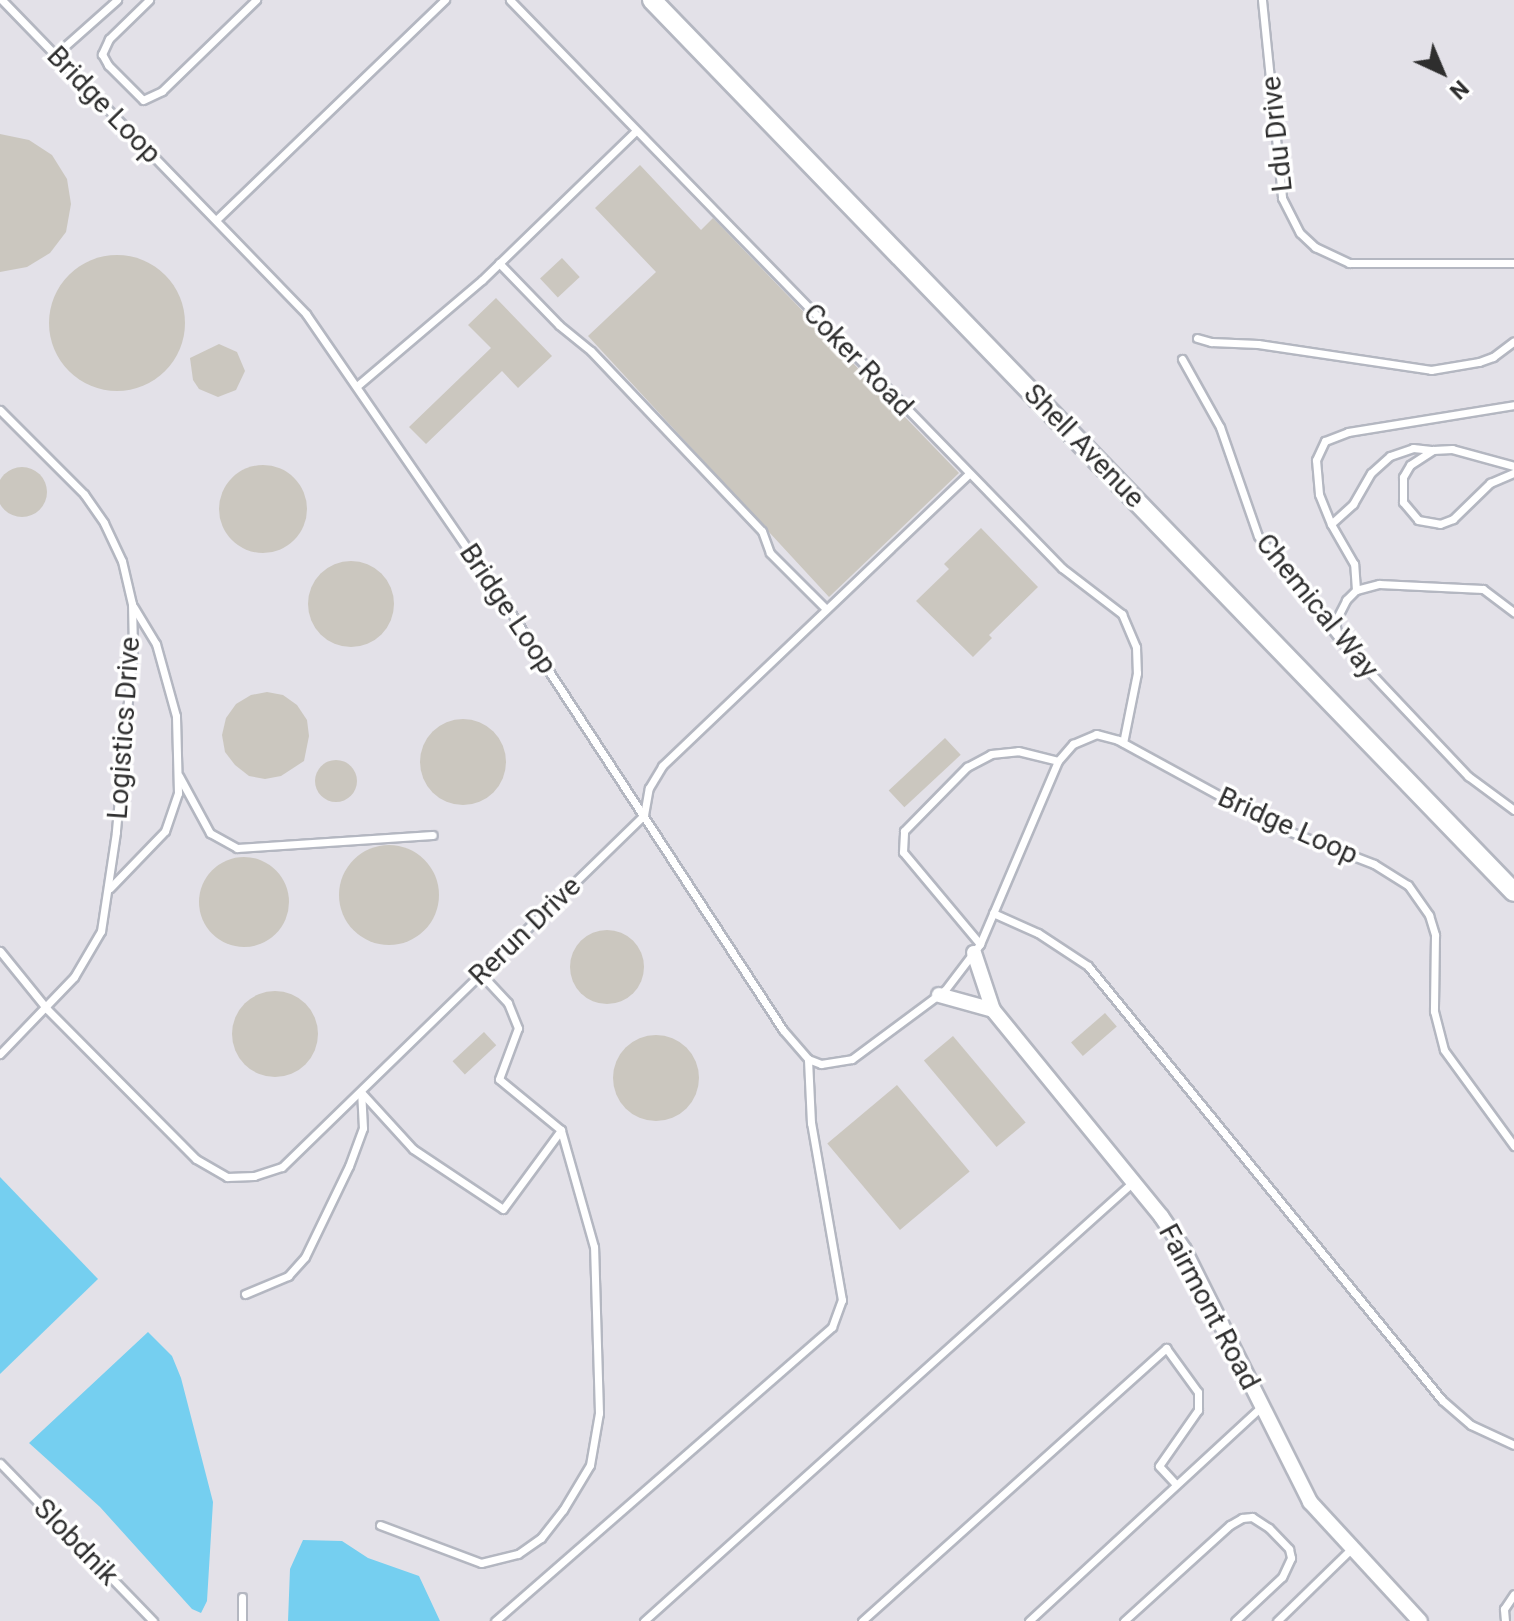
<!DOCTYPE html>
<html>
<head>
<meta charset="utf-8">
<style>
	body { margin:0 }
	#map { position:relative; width:1514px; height:1621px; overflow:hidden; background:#efe9e1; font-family:Roboto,sans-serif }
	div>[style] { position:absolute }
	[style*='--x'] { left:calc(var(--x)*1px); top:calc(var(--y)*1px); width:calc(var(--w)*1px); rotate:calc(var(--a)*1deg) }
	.industrial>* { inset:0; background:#e3e1e8; transform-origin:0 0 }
	.water>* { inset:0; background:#75cff0 }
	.building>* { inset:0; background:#cbc7bf; transform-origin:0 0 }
	.round { border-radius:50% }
	.roads { filter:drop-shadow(2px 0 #b4b7c1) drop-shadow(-2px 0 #b4b7c1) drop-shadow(0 2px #b4b7c1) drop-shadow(0 -2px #b4b7c1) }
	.lane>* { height:7px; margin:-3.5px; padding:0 3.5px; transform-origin:3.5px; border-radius:3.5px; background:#fff }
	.street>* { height:14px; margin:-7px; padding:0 7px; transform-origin:7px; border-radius:7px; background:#fff }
	.secondary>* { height:18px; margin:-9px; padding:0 9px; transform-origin:9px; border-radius:9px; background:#fff }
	span { translate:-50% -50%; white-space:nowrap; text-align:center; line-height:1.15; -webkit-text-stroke:7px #fff; paint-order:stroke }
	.street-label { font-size:28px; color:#2e2e2e }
	.north { position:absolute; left:1402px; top:32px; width:80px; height:80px; -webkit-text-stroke:6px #fff; paint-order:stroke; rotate:136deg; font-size:22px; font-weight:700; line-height:32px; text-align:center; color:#2e2e2e }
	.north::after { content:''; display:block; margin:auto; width:28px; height:36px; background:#2e2e2e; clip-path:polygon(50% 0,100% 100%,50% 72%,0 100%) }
</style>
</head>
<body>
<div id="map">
	<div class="industrial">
		<i style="left:0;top:0;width:1514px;height:1621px"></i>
	</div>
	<div class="water">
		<i style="clip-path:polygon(0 1177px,98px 1279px,0 1374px)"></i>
		<i style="clip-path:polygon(148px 1332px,172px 1356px,181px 1378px,213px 1502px,207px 1601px,201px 1613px,192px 1609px,100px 1507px,29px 1443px)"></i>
		<i style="clip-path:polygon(303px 1540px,342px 1541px,368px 1558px,419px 1576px,440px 1621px,288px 1621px,290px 1569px)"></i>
	</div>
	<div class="building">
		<i style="clip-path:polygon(0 134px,29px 140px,52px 155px,67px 179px,71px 204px,66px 232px,50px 253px,27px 267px,0 272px)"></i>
		<i style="clip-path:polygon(640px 165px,701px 230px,713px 218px,959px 473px,829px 597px,588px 336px,656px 272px,595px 208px)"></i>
		<i class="round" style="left:49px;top:255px;width:136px;height:136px"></i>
		<i style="left:562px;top:258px;width:26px;height:30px;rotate:47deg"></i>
		<i style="clip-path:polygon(496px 298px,552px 356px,518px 388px,502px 371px,426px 444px,409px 427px,491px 348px,468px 325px)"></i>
		<i style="clip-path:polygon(219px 344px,237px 352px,245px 371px,236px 390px,218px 397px,199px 389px,193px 380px,190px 358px)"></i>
		<i class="round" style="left:219px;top:465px;width:88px;height:88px"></i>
		<i class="round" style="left:-3px;top:467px;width:50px;height:50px"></i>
		<i style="clip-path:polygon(981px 528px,1038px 587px,989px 635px,992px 638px,973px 657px,916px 601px,949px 569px,944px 564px)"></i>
		<i class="round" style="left:308px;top:561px;width:86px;height:86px"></i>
		<i style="clip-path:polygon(267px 692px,283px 695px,297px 705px,307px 720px,309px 736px,304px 761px,281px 776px,265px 779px,249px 776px,235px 765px,225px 752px,222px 735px,226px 718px,236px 704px,251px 695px)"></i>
		<i class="round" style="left:420px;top:719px;width:86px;height:86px"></i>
		<i style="left:945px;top:738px;width:23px;height:77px;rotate:47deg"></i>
		<i class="round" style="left:315px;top:760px;width:42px;height:42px"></i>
		<i class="round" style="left:339px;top:845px;width:100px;height:100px"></i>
		<i class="round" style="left:199px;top:857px;width:90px;height:90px"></i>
		<i class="round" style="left:570px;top:930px;width:74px;height:74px"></i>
		<i class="round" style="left:232px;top:991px;width:86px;height:86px"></i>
		<i style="left:1105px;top:1013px;width:18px;height:45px;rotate:49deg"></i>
		<i style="left:484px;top:1032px;width:18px;height:43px;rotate:47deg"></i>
		<i class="round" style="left:613px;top:1035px;width:86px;height:86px"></i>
		<i style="left:953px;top:1036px;width:113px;height:38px;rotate:50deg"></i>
		<i style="left:897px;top:1085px;width:113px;height:91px;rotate:50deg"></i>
	</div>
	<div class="roads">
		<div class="lane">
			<i style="--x:2;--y:0;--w:437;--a:45.9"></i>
			<i style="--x:306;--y:314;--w:335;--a:55.5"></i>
			<i style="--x:496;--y:590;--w:525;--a:56.88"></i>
			<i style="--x:783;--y:1030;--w:38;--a:49"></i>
			<i style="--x:808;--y:1059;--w:14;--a:21"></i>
			<i style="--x:821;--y:1064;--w:31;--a:-9"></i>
			<i style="--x:852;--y:1059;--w:116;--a:-36.6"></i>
			<i style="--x:945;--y:990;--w:58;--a:-52.7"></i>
			<i style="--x:980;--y:944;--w:199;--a:-66.9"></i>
			<i style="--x:1058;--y:761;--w:23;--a:-49"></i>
			<i style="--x:1073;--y:744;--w:25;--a:-23"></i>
			<i style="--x:1096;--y:734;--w:23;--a:15"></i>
			<i style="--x:1118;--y:740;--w:177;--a:28.7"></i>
			<i style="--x:1273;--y:825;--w:108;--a:21.1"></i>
			<i style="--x:1374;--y:864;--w:40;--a:32"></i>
			<i style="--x:1408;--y:885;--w:37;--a:55"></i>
			<i style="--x:1429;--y:915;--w:21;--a:73"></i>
			<i style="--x:1435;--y:935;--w:76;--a:90.8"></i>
			<i style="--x:1434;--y:1011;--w:40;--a:75.6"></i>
			<i style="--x:1444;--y:1050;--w:119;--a:53.9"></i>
			<i style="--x:149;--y:0;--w:56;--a:135.7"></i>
			<i style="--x:109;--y:39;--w:17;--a:115"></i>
			<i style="--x:102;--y:54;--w:13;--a:61"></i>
			<i style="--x:108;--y:65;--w:49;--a:45"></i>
			<i style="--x:143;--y:100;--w:21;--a:-25"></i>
			<i style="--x:162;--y:91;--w:131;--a:-44.1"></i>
			<i style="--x:510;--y:0;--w:792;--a:45.82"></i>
			<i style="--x:1062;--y:568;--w:76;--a:37.5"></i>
			<i style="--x:1122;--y:614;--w:36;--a:67"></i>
			<i style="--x:1136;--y:647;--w:26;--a:88"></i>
			<i style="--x:1137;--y:673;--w:71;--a:101.3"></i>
			<i style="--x:1262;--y:0;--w:199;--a:84.2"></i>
			<i style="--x:1282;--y:198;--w:39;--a:63"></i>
			<i style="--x:1300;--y:233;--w:21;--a:43"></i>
			<i style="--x:1315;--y:247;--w:38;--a:25"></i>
			<i style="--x:1349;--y:263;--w:165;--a:0"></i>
			<i style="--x:55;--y:55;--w:83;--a:-41.6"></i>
			<i style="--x:216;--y:220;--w:318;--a:-43.9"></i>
			<i style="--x:499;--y:263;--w:86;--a:45.9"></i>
			<i style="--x:559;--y:325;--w:41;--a:39.1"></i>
			<i style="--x:591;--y:351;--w:248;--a:46.5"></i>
			<i style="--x:762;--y:531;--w:23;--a:70"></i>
			<i style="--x:770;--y:553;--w:79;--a:45"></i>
			<i style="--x:1197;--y:338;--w:15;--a:16"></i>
			<i style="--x:1211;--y:342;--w:47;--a:2.4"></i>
			<i style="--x:1258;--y:344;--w:175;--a:8.5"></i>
			<i style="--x:1431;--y:370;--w:49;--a:-9.5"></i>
			<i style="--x:1479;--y:362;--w:15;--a:-20"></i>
			<i style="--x:1493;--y:357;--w:26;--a:-37"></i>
			<i style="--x:1182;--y:359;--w:78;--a:60.8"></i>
			<i style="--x:1220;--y:427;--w:115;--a:70.8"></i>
			<i style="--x:1258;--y:536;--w:142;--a:51.6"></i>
			<i style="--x:1346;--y:647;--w:178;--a:46.6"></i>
			<i style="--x:1468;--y:776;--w:57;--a:36.5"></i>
			<i style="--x:357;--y:386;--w:164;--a:-40.3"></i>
			<i style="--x:482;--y:280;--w:214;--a:-44.1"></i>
			<i style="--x:0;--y:410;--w:119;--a:45"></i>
			<i style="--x:84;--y:494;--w:35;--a:55"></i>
			<i style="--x:104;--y:523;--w:42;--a:64.7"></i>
			<i style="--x:122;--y:561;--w:44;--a:76.9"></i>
			<i style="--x:132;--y:604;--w:43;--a:88.7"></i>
			<i style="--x:133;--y:647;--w:186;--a:95.3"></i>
			<i style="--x:116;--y:832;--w:100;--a:98.6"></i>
			<i style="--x:101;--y:931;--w:53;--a:120.4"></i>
			<i style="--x:74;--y:977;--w:107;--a:133.9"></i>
			<i style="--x:1514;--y:466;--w:64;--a:-164.7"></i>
			<i style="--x:1452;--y:449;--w:19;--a:177"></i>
			<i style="--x:1433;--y:450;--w:27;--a:147"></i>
			<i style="--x:1410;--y:465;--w:14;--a:120"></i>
			<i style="--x:1403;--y:477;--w:25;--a:90"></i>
			<i style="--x:1403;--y:502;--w:23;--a:50"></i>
			<i style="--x:1418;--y:520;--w:22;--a:10"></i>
			<i style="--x:1440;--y:524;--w:14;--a:-21"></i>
			<i style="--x:1453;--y:519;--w:52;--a:-44.2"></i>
			<i style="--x:1490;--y:483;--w:26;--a:-23"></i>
			<i style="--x:1331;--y:524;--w:30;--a:-42"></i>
			<i style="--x:1353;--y:504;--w:36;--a:-60"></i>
			<i style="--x:1371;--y:473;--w:25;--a:-42"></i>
			<i style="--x:1390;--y:456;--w:24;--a:-19"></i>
			<i style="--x:1413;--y:448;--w:18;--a:6"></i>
			<i style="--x:1356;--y:590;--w:26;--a:-94"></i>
			<i style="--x:1354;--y:564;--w:46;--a:-119.9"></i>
			<i style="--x:1331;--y:524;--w:32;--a:-112"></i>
			<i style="--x:1319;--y:494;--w:34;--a:-95"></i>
			<i style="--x:1316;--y:460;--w:21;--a:-65"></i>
			<i style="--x:1325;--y:441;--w:25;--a:-21"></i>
			<i style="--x:1348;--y:432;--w:168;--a:-9.2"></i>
			<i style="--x:1337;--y:632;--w:10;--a:-101"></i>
			<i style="--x:1335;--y:622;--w:25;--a:-63"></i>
			<i style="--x:1346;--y:600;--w:14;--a:-45"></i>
			<i style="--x:1356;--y:590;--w:24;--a:-15"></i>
			<i style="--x:1379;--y:584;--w:104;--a:2.8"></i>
			<i style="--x:1483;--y:589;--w:39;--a:37"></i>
			<i style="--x:179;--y:776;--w:65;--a:61.5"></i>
			<i style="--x:210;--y:833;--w:31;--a:29"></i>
			<i style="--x:237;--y:848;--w:196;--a:-3.8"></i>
			<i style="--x:110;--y:888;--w:79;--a:-46"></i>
			<i style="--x:165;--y:831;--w:40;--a:-71.1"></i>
			<i style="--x:178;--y:793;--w:77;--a:-91.5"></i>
			<i style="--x:176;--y:716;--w:75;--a:-105.5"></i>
			<i style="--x:156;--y:644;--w:44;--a:-121.2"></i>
			<i style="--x:993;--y:913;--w:49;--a:24"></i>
			<i style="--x:1038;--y:933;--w:60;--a:33.4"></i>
			<i style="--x:1088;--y:966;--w:560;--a:50.8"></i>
			<i style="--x:1442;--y:1400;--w:38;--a:41"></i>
			<i style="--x:1471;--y:1425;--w:47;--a:24.9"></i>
			<i style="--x:980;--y:944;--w:120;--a:-129.9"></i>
			<i style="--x:903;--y:852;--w:21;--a:-87"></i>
			<i style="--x:904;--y:831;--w:90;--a:-45.5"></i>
			<i style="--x:967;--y:767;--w:27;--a:-28"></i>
			<i style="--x:991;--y:754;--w:27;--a:-6"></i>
			<i style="--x:1018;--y:751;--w:41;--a:14"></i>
			<i style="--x:0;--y:951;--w:75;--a:51"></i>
			<i style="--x:47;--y:1009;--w:211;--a:45.2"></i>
			<i style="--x:196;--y:1159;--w:36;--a:30"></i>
			<i style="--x:227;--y:1177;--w:27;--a:-2"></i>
			<i style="--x:254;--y:1176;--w:29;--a:-18"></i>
			<i style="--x:282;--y:1167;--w:505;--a:-44.2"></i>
			<i style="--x:644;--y:815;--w:27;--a:-80"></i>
			<i style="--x:649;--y:788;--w:26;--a:-59"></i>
			<i style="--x:662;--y:766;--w:424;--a:-43.6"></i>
			<i style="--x:361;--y:1092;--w:77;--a:47.6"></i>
			<i style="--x:413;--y:1149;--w:108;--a:33.7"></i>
			<i style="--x:503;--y:1209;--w:98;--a:-53.7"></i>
			<i style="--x:561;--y:1130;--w:80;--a:-140.6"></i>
			<i style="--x:499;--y:1079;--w:54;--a:-69.6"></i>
			<i style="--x:518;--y:1028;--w:27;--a:-112"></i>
			<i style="--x:508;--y:1003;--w:40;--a:-133"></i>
			<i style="--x:245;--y:1294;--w:47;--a:-22.7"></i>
			<i style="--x:288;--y:1276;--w:25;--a:-48"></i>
			<i style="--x:305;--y:1257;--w:101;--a:-64.2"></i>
			<i style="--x:349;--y:1166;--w:40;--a:-69.8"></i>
			<i style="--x:363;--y:1128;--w:36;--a:-93"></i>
			<i style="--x:0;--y:1463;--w:220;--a:45.9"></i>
			<i style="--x:380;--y:1525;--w:108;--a:20.6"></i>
			<i style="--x:481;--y:1563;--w:38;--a:-14"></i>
			<i style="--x:518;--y:1554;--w:28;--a:-35"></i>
			<i style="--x:541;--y:1538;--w:36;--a:-52"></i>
			<i style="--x:563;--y:1510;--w:52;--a:-59"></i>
			<i style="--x:590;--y:1465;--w:53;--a:-80.2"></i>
			<i style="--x:599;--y:1413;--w:166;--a:-91.7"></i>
			<i style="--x:594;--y:1247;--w:122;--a:-105.8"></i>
			<i style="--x:242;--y:1621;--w:24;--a:-90"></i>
			<i style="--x:495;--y:1621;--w:447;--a:-41.1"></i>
			<i style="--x:832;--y:1327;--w:29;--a:-70"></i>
			<i style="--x:842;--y:1300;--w:180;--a:-99.9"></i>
			<i style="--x:811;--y:1123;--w:64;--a:-92.7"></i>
			<i style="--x:644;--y:1621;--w:657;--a:-41.92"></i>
			<i style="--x:862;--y:1621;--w:409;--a:-41.9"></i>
			<i style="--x:1166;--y:1348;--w:54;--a:54"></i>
			<i style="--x:1198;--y:1392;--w:18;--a:90"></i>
			<i style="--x:1198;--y:1410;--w:68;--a:124.9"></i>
			<i style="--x:1159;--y:1466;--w:25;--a:47"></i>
			<i style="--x:1029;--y:1621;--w:316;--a:-42.7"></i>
			<i style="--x:1124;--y:1621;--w:143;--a:-42.2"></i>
			<i style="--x:1230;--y:1525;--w:14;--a:-30"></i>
			<i style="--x:1242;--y:1518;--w:10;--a:-6"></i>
			<i style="--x:1252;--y:1517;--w:20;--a:33"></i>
			<i style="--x:1269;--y:1528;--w:29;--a:46"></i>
			<i style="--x:1289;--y:1549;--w:9;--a:77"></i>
			<i style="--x:1291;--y:1558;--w:21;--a:115"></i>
			<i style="--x:1282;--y:1577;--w:64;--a:136.9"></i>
			<i style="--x:1277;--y:1621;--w:103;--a:-44.2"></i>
			<i style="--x:1505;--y:1621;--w:12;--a:-95"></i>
			<i style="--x:1504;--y:1609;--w:18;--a:-56"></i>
		</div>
		<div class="street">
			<i style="--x:974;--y:953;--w:60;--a:71.6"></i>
			<i style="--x:993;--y:1010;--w:266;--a:50.8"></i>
			<i style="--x:1161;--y:1216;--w:41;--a:55.9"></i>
			<i style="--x:1184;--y:1250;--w:282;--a:63.4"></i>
			<i style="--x:1310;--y:1502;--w:162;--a:47.3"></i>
			<i style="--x:939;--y:995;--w:56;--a:15.5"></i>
		</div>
		<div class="secondary">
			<i style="--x:652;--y:0;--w:1240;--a:45.98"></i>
		</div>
	</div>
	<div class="street-label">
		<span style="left:104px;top:105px;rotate:46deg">Bridge Loop</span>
		<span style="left:1277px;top:134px;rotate:-96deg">Ldu Drive</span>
		<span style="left:858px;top:360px;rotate:46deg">Coker Road</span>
		<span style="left:1084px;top:446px;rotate:46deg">Shell Avenue</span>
		<span style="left:1317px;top:606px;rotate:51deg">Chemical Way</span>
		<span style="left:508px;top:609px;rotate:56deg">Bridge Loop</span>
		<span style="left:124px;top:728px;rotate:-86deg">Logistics Drive</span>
		<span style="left:1288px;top:826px;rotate:24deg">Bridge Loop</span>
		<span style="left:525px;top:931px;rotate:-44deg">Rerun Drive</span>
		<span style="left:1209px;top:1307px;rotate:62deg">Fairmont Road</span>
		<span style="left:76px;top:1542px;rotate:46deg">Slobdnik</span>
	</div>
	<div class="north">N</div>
</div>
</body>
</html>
